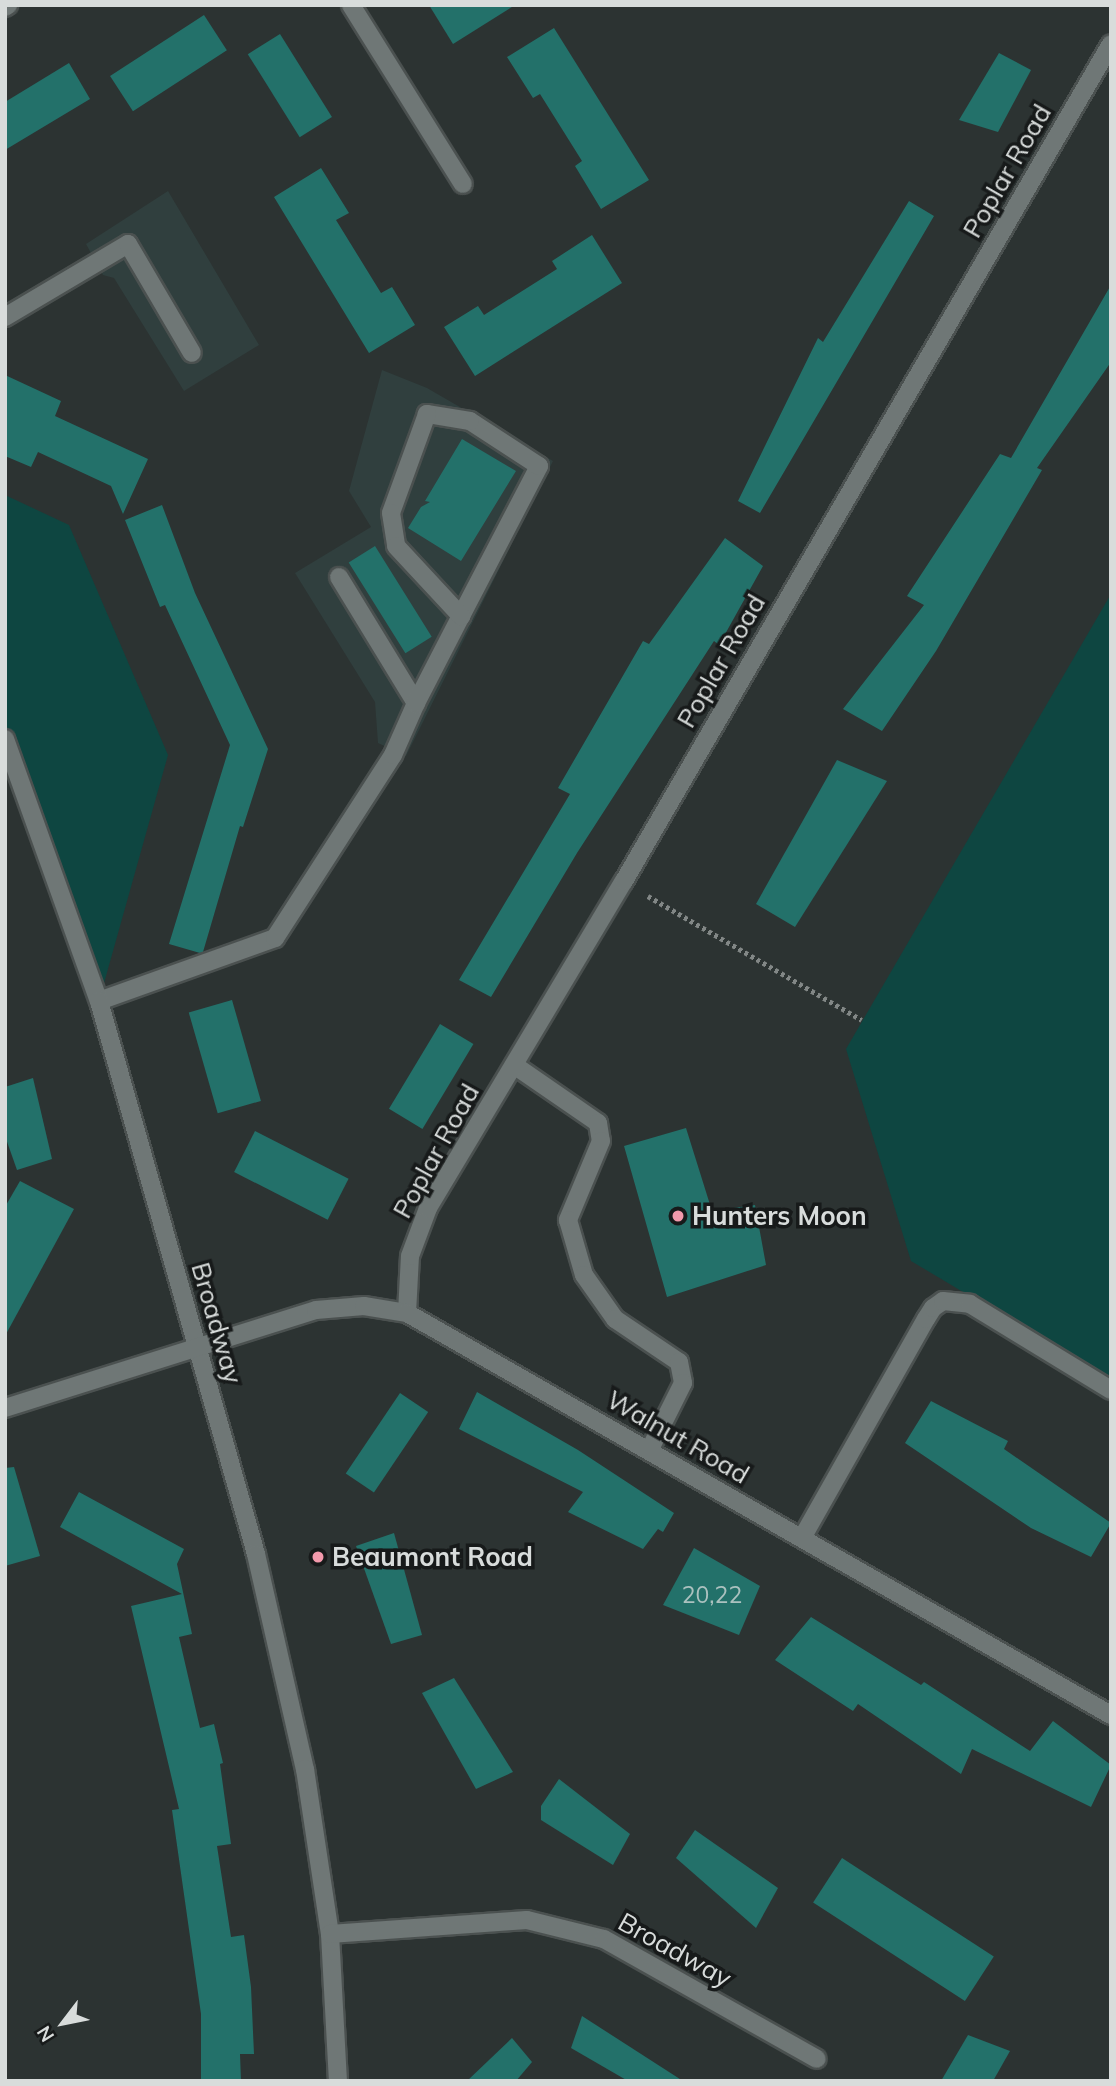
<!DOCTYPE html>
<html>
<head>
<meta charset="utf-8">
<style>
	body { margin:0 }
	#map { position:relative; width:1116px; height:2086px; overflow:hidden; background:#2c3332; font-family:Mulish,sans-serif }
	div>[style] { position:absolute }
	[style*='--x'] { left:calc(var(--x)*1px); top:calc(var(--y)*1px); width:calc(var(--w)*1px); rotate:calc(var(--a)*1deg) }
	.built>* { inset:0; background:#303f3e }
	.green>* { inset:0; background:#0e4641 }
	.building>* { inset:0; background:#23716a; transform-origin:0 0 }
	.path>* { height:4.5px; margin-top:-2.25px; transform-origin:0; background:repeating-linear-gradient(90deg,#828786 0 3.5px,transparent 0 7px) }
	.roads { filter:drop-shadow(2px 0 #4b5150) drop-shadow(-2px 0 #4b5150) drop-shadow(0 2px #4b5150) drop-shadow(0 -2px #4b5150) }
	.lane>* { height:18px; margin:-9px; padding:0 9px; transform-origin:9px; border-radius:9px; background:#6f7776 }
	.street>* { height:18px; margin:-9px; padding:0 9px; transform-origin:9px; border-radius:9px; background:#6f7776 }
	.dots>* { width:19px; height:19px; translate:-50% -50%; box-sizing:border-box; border:4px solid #171a1a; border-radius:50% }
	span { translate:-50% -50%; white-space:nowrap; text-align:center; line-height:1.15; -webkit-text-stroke:7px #171a1a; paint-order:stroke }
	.number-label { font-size:23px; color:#abc1bf }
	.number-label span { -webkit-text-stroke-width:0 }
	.street-label { font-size:26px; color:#d8dcdb }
	.poi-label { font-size:26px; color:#d8dcdb; font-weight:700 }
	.left { translate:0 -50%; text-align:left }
	.frame { position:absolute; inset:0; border:7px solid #d8dcdb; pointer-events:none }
	.north { position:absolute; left:28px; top:1988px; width:70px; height:70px; -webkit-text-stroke:5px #171a1a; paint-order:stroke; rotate:238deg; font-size:19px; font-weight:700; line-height:28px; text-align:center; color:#d8dcdb }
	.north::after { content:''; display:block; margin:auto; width:24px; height:32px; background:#d8dcdb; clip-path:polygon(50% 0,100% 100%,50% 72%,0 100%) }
</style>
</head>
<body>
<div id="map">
	<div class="built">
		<i style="clip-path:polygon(168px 191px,259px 345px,184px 391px,114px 278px,103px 275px,86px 244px)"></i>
		<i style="clip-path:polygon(382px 370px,427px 388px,553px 461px,406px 756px,378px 743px,375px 702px,295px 573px,371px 527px,349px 491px)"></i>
	</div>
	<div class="green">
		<i style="clip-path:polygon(5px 495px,69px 525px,168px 755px,99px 1001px,5px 739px)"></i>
		<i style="clip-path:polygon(1111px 594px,1111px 1380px,911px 1261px,846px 1049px)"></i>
	</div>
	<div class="building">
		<i style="clip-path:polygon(429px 5px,515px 5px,453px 44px)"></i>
		<i style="left:204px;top:15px;width:42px;height:112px;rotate:57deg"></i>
		<i style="clip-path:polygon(554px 28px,649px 180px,601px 209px,575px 166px,582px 161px,540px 94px,533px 98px,507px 57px)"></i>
		<i style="left:280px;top:34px;width:98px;height:38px;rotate:58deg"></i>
		<i style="clip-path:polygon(999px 53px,1031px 70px,998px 132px,959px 120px)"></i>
		<i style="clip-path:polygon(69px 63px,90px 99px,5px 150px,5px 102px)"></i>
		<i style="clip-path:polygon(321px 168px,349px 213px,336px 220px,381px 293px,392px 287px,415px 325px,369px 353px,274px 197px)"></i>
		<i style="clip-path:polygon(909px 201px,934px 216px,760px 513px,738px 501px,818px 338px,823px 342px)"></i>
		<i style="clip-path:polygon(592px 235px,622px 283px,475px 376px,444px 327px,478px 306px,484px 315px,557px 269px,552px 261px)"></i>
		<i style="clip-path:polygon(1111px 285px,1111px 362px,1037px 468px,1042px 470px,936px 651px,882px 731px,843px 709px,924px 605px,907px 596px,1000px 454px,1011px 458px)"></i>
		<i style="clip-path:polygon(5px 375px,61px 401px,55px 416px,148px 459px,123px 514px,111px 486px,38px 452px,31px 467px,5px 456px)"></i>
		<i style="clip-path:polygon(462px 439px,516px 471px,461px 561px,408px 528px,421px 507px,430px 502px,425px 501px)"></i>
		<i style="clip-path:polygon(162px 505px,195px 593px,268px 749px,243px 827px,240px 826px,203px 952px,200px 953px,169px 944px,230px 745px,165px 605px,160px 607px,125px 520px)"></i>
		<i style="clip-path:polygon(725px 538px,763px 566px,719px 645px,714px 641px,577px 853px,491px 997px,459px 980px,570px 794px,558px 788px,643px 641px,649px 644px)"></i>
		<i style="left:375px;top:546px;width:107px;height:31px;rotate:58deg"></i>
		<i style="clip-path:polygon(837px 760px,887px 781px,795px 927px,756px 904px)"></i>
		<i style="left:232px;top:1000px;width:105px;height:45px;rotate:74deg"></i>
		<i style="left:440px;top:1024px;width:39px;height:99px;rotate:31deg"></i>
		<i style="clip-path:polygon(33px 1078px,52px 1159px,17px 1170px,5px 1136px,5px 1087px)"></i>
		<i style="clip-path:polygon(686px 1128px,712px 1211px,755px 1205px,766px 1265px,667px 1297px,624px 1146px)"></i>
		<i style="left:255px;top:1131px;width:105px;height:46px;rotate:27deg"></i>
		<i style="clip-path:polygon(20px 1181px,74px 1209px,5px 1336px,5px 1207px)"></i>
		<i style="clip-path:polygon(477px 1392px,578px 1450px,674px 1513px,663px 1532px,658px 1529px,643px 1549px,568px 1512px,583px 1492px,459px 1429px)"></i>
		<i style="left:400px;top:1393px;width:34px;height:97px;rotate:34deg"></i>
		<i style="clip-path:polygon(931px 1401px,1008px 1441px,1004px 1449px,1111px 1523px,1091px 1557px,1031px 1528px,905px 1443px)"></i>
		<i style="clip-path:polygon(14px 1467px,40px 1556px,5px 1566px,5px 1468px)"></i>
		<i style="clip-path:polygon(79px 1492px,184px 1549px,177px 1564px,192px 1634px,179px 1637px,200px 1728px,214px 1724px,223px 1763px,220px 1764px,231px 1844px,217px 1846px,231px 1937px,244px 1935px,251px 1987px,254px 2054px,240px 2054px,241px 2081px,201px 2081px,201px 2014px,172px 1810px,179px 1809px,131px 1606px,182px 1594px,60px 1527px)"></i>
		<i style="clip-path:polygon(394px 1533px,422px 1635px,391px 1644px,356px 1546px)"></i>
		<i style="clip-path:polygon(694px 1548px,760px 1586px,739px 1635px,663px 1605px)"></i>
		<i style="clip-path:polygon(811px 1617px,921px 1685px,924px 1682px,1030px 1751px,1053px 1721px,1111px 1765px,1091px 1807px,972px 1749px,961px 1774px,858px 1704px,853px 1711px,775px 1660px)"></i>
		<i style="clip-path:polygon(454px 1678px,513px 1772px,476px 1789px,422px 1693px)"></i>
		<i style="clip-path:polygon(559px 1779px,630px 1834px,613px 1865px,541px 1820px,541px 1806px)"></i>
		<i style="clip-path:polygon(695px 1830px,778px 1888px,756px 1928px,676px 1858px)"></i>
		<i style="left:842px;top:1858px;width:181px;height:53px;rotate:33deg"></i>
		<i style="clip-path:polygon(582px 2016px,683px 2081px,628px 2081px,571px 2048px)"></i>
		<i style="clip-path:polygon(968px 2035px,1010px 2051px,993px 2081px,941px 2081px)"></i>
		<i style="clip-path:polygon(512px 2038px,532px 2062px,516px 2081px,467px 2081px)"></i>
	</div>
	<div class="path">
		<i style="--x:648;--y:896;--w:247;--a:30.1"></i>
	</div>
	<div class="roads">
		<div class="lane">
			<i style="--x:5;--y:317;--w:143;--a:-30.7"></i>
			<i style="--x:128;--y:244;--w:126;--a:59.6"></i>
			<i style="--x:339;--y:577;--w:148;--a:58.6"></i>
			<i style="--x:99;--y:1001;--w:187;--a:-19.7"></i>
			<i style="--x:275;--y:938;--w:218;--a:-57.2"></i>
			<i style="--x:393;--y:755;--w:57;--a:-66.1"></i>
			<i style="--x:416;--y:703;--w:98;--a:-62.7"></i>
			<i style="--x:461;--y:616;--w:169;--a:-62.5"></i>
			<i style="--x:539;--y:466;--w:82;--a:-146.9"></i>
			<i style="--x:470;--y:421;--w:44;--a:-170.8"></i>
			<i style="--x:427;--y:414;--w:105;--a:110"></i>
			<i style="--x:391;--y:513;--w:33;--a:81"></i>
			<i style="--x:396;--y:546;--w:96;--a:47.1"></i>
			<i style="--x:514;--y:1065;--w:102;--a:34.6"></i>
			<i style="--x:598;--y:1123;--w:18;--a:81"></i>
			<i style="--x:601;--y:1141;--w:86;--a:112.7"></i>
			<i style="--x:568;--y:1220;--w:57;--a:73.8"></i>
			<i style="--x:584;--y:1275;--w:54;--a:54.8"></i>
			<i style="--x:615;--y:1319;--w:77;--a:33.9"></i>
			<i style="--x:679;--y:1362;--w:21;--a:79"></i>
			<i style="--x:683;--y:1383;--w:76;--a:116.6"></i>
			<i style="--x:802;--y:1538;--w:252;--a:-60.5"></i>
			<i style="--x:926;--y:1319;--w:13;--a:-58"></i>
			<i style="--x:933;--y:1308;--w:12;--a:-35"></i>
			<i style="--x:943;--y:1301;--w:27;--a:6"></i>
			<i style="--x:970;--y:1304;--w:165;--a:31.4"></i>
		</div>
		<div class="street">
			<i style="--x:351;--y:5;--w:211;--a:58"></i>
			<i style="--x:5;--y:7;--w:4;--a:-34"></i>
			<i style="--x:5;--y:739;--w:278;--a:70.3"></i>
			<i style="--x:99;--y:1001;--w:575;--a:74.15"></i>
			<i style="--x:256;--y:1554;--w:221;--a:77.2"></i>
			<i style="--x:305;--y:1769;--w:167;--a:81.4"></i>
			<i style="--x:330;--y:1934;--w:147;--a:86.9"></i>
			<i style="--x:407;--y:1313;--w:57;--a:-87"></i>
			<i style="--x:410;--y:1256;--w:51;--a:-69.4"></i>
			<i style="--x:428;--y:1208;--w:381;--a:-59.1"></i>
			<i style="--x:624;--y:881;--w:968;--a:-59.81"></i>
			<i style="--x:5;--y:1408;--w:326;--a:-17.5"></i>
			<i style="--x:316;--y:1310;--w:48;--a:-4.8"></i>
			<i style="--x:364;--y:1306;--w:44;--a:9.2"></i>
			<i style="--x:407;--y:1313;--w:811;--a:29.73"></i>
			<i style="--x:330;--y:1934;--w:197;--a:-4.1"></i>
			<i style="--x:527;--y:1920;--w:79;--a:13.9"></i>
			<i style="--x:604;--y:1939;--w:244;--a:29.4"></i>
		</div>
	</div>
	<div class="dots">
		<i style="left:678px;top:1216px;background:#f39aac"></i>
		<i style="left:318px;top:1557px;background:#f39aac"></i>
	</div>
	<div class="number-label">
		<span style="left:712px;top:1595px">20,22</span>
	</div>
	<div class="street-label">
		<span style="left:1007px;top:171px;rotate:-60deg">Poplar Road</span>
		<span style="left:721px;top:661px;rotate:-60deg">Poplar Road</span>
		<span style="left:436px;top:1151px;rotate:-61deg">Poplar Road</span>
		<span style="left:217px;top:1323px;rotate:74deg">Broadway</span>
		<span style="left:678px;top:1437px;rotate:30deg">Walnut Road</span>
		<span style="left:675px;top:1950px;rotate:29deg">Broadway</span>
	</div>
	<div class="poi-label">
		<span class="left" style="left:692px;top:1216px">Hunters Moon</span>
		<span class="left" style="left:332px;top:1557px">Beaumont Road</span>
	</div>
	<div class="frame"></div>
	<div class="north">N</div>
</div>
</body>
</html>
